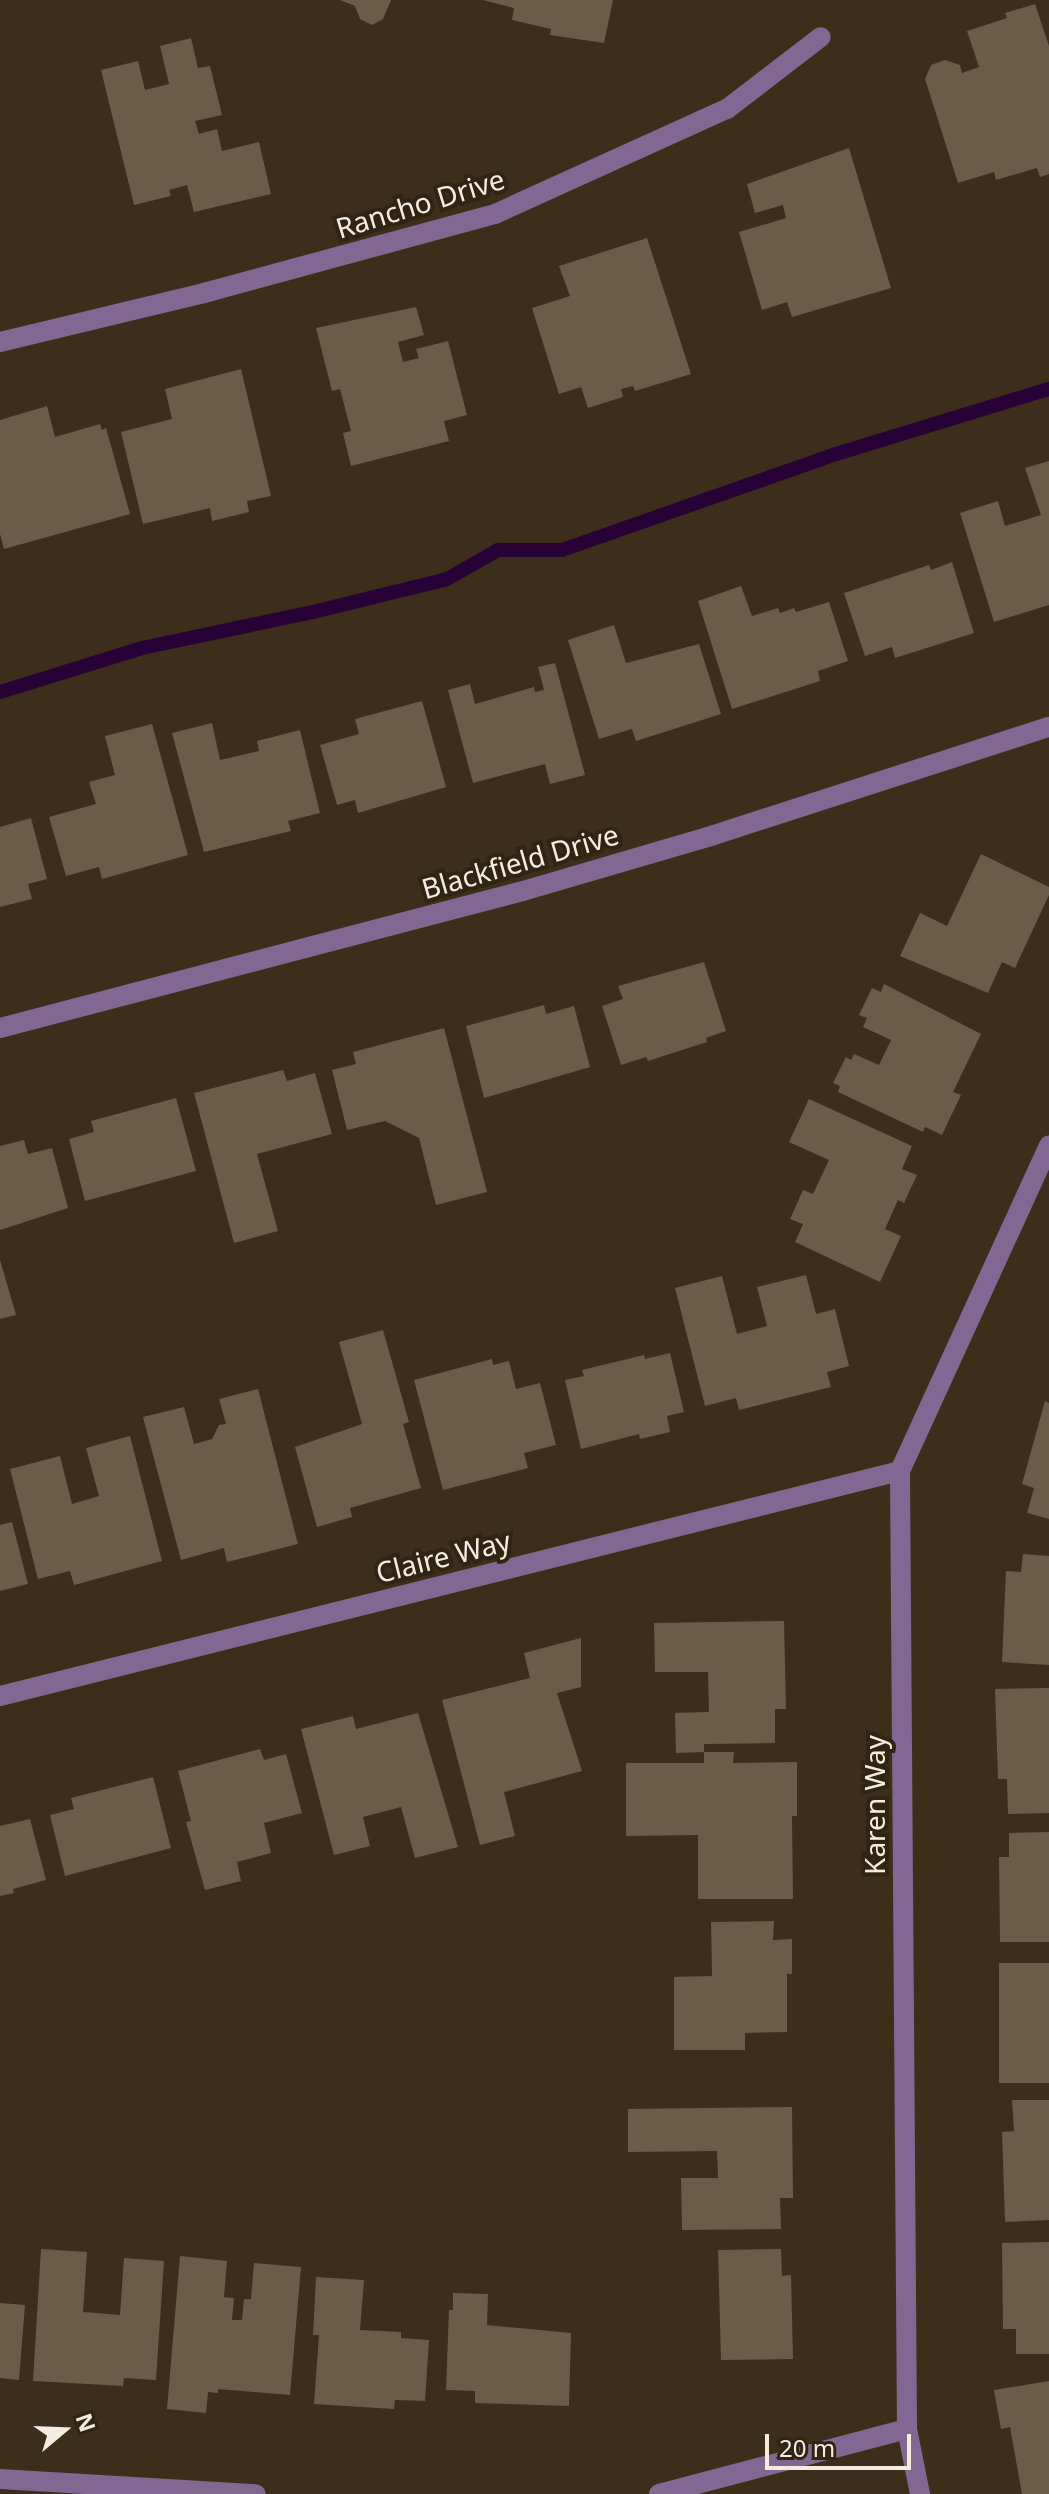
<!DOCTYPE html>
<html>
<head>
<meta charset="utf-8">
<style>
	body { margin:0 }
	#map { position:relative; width:1049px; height:2494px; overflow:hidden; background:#3c2e1b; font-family:"Noto Sans",sans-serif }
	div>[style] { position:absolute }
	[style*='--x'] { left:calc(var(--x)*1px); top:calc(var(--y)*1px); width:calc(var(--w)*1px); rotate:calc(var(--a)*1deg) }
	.stream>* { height:14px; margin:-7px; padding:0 7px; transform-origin:7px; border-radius:7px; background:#280237 }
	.building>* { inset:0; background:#6b5c48; transform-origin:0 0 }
	.minor>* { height:20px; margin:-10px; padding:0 10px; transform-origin:10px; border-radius:10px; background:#836792 }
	span { translate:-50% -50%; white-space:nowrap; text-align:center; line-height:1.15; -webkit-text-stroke:8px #312412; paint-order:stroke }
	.street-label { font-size:28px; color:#f5ece1 }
	.north { position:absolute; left:24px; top:2390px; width:80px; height:80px; -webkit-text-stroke:6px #312412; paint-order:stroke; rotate:71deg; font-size:22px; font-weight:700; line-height:32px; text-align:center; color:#f5ece1 }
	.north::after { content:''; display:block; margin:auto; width:28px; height:36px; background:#f5ece1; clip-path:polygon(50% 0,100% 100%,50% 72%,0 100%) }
	.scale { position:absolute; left:765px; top:2434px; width:146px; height:36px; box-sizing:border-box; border:4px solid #f5ece1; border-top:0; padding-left:10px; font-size:24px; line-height:28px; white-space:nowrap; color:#f5ece1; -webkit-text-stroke:6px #312412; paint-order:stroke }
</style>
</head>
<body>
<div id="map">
	<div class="stream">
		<i style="--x:0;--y:692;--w:149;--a:-17.2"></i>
		<i style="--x:142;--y:648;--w:175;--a:-11.9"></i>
		<i style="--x:313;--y:612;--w:138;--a:-13.8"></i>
		<i style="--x:447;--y:579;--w:59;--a:-29.6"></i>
		<i style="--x:498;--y:550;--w:64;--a:0"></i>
		<i style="--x:562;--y:550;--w:290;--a:-19.3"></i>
		<i style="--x:836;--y:454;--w:223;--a:-17"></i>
	</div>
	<div class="building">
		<i style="clip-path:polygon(340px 0,391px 0,383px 19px,372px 25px,360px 19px,355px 6px)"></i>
		<i style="clip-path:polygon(483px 0,613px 0,604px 43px,550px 35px,551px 29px,512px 20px,514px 8px)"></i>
		<i style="clip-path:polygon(1035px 4px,1049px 46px,1049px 174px,1040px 177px,1037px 168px,996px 180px,994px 172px,958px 183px,925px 79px,931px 65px,945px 60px,960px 65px,962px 73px,979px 67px,967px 31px,1007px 18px,1005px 13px)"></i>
		<i style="clip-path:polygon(191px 38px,198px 68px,210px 66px,222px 115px,195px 121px,199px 134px,217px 129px,222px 151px,259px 142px,271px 194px,194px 212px,187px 185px,169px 190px,171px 196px,134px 205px,101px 70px,138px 61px,145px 90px,169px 84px,160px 46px)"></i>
		<i style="clip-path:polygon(849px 148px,891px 288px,792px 317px,787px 302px,762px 310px,739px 232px,786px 218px,783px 205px,755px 213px,747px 184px)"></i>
		<i style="clip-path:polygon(647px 238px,691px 374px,635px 391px,633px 386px,621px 389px,623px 397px,588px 408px,581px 387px,559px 394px,532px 308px,570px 296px,559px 266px)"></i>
		<i style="clip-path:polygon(416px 307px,424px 335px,398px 342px,403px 362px,419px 358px,416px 349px,448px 341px,467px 415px,444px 421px,449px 441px,351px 466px,343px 433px,351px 431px,340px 389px,332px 391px,316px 328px)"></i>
		<i style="clip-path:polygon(241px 369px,271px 496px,247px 501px,249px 512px,212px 521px,210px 508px,143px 524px,121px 432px,172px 419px,165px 389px)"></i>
		<i style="clip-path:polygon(47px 406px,55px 437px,100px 424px,102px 430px,106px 428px,130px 514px,4px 549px,0 534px,0 420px)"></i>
		<i style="clip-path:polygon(1049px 461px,1049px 605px,994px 622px,960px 513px,998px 501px,1005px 526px,1041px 515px,1025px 468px)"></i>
		<i style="clip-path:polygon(952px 562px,974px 633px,895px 658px,892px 647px,865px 656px,844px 593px,929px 565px,931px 570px)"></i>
		<i style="clip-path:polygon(741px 586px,752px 616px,778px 608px,780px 613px,794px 608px,796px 612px,829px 602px,848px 661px,818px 671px,820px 681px,732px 709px,698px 601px)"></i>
		<i style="clip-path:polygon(614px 625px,626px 663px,699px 644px,721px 714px,636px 741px,632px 729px,599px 739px,568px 640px)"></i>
		<i style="clip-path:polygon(555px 663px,585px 775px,550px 784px,545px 764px,473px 783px,448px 690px,470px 684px,475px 704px,534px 687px,535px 692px,544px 690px,538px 667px)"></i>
		<i style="clip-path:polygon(422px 701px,446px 787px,358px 813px,355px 800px,337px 805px,320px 745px,359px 734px,355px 719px)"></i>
		<i style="clip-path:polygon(212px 723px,220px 760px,259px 751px,257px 741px,300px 730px,320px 813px,288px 821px,291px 831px,204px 852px,172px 733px)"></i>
		<i style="clip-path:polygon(152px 724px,188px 855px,102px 879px,99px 867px,66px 876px,49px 817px,96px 804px,89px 782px,115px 775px,105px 736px)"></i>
		<i style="clip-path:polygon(31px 818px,47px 879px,28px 884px,32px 899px,0 907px,0 827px)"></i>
		<i style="clip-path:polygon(981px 854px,1049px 887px,1049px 895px,1015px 968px,1002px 962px,988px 993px,900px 956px,920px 913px,947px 926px)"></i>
		<i style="clip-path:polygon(704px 962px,726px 1031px,706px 1038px,707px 1042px,648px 1061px,646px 1057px,621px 1065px,602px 1006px,623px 999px,618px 986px)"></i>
		<i style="clip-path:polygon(884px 984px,981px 1034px,953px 1092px,961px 1095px,942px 1135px,925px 1127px,923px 1132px,838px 1092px,840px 1086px,833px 1083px,846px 1057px,851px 1060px,854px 1054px,879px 1065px,891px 1040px,863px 1027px,867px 1018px,859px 1015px,872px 988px,881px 992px)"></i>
		<i style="clip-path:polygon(544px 1005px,546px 1014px,574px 1006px,590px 1067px,484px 1098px,466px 1026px)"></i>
		<i style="clip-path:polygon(444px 1028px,487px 1192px,436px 1205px,419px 1138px,385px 1121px,347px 1130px,332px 1070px,356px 1064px,353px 1052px)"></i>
		<i style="clip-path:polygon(283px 1070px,287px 1081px,315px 1073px,332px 1134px,257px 1154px,278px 1231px,234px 1243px,194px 1093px)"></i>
		<i style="clip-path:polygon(176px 1098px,196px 1171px,85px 1201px,69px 1139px,94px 1132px,91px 1121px)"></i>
		<i style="clip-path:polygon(809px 1099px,912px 1146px,902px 1169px,917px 1175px,904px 1203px,898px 1200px,885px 1229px,901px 1236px,880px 1282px,795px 1242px,803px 1224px,790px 1219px,803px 1190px,813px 1194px,829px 1160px,789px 1142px)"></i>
		<i style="clip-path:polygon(24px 1140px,28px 1154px,52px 1148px,68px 1208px,0 1230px,0 1146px)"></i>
		<i style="clip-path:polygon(0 1260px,16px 1315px,0 1319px)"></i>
		<i style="clip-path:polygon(806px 1275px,816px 1314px,835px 1309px,849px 1366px,827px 1372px,831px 1387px,739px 1410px,736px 1398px,705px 1406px,675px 1288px,722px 1276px,737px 1334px,767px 1326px,757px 1287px)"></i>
		<i style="clip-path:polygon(383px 1330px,409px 1422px,403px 1424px,421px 1488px,350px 1508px,352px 1517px,317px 1527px,295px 1447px,362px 1424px,339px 1342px)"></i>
		<i style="clip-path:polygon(670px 1353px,684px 1412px,667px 1416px,670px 1432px,640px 1439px,639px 1434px,581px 1449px,565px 1380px,584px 1376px,582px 1370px,644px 1355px,645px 1359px)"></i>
		<i style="clip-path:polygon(492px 1359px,493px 1365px,509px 1361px,516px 1389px,540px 1383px,556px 1445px,524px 1453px,528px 1468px,443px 1490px,414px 1380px)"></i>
		<i style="clip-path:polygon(258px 1389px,298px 1544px,227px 1562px,224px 1548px,181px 1560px,143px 1417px,184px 1407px,194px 1444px,212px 1439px,219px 1425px,226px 1424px,219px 1399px)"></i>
		<i style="clip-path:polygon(1045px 1401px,1049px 1403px,1049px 1519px,1027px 1513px,1034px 1488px,1022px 1484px)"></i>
		<i style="clip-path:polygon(130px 1436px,162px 1561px,74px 1585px,70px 1571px,38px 1579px,10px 1469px,60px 1456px,72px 1504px,99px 1496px,86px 1448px)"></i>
		<i style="clip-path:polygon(12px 1522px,28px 1584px,0 1591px,0 1525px)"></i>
		<i style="clip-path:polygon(1023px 1554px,1049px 1556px,1049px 1665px,1002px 1662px,1006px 1571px,1021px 1572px)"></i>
		<i style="clip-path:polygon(784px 1621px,786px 1709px,775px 1709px,775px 1743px,704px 1744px,704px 1752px,676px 1753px,675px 1713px,709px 1712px,708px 1672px,655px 1672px,654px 1623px)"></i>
		<i style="clip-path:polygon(581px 1638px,581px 1687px,557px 1693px,582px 1771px,504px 1792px,515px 1836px,480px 1845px,442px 1700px,530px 1678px,524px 1653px)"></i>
		<i style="clip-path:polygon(1049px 1688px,1049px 1813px,1008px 1814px,1007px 1779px,998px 1779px,995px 1689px)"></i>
		<i style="clip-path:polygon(418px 1713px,458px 1847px,415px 1858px,401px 1807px,363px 1817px,370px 1846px,334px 1855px,301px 1729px,353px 1716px,356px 1729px)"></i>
		<i style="clip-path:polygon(260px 1749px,264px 1760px,286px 1754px,302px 1813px,264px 1823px,271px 1853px,237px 1862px,241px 1881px,205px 1890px,186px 1822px,191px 1821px,178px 1771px)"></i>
		<i style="clip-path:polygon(704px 1752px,734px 1752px,733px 1763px,797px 1762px,797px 1816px,792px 1816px,793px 1899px,698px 1899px,698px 1835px,626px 1836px,626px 1763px,704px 1763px)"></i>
		<i style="clip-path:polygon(153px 1777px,171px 1848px,65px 1876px,50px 1815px,74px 1809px,71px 1798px)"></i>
		<i style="clip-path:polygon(30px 1819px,46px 1880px,13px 1889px,14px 1893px,0 1896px,0 1826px)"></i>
		<i style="clip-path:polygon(1049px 1832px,1049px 1942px,1000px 1942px,999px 1857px,1009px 1857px,1009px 1833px)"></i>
		<i style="clip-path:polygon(774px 1921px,773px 1940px,792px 1939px,792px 1974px,787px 1974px,787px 2032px,745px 2033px,745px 2050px,674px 2050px,674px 1977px,712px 1976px,711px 1922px)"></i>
		<i style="left:999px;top:1963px;width:50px;height:120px"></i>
		<i style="clip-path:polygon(1012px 2100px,1049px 2100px,1049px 2220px,1005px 2222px,1002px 2132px,1014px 2131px)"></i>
		<i style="clip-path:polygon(792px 2107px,793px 2198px,780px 2198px,781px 2229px,682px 2230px,681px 2178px,718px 2178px,717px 2151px,628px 2152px,628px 2109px)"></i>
		<i style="clip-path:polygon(1049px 2242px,1049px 2354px,1016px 2354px,1016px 2329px,1003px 2329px,1002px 2243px)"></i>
		<i style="clip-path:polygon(41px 2249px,87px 2252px,83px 2312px,120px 2315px,124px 2258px,164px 2261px,156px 2380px,124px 2378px,123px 2386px,33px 2381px)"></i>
		<i style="clip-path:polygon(781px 2249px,782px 2276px,791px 2275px,793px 2359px,721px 2360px,718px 2250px)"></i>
		<i style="clip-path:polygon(180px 2256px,227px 2261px,224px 2297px,234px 2298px,232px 2320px,242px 2320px,244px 2299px,251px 2299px,254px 2263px,301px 2267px,290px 2395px,218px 2389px,218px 2393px,208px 2392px,206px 2413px,167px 2409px)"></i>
		<i style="clip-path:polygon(316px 2277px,364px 2280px,360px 2330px,401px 2332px,401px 2338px,429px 2340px,425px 2401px,395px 2400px,394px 2409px,314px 2404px,319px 2335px,313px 2335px)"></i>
		<i style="clip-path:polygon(453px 2293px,488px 2294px,487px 2325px,571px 2333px,569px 2406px,475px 2403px,475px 2391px,446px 2390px,449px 2310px,453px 2310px)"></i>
		<i style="clip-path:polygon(0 2303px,25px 2305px,19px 2380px,0 2378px)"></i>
		<i style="clip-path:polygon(1049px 2381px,1049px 2494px,1022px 2494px,1010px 2427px,1001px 2429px,994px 2390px)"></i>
	</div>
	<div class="minor">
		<i style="--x:0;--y:342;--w:210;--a:-13.5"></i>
		<i style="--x:204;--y:293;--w:302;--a:-15.2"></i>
		<i style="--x:495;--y:214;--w:255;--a:-24.4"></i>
		<i style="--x:727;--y:109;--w:118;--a:-37.5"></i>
		<i style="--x:0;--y:1028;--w:541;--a:-14.68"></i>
		<i style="--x:523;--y:891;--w:199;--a:-16.3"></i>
		<i style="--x:714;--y:835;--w:352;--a:-17.9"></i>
		<i style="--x:0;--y:1696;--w:928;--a:-14.04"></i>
		<i style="--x:0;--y:2479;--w:256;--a:3.4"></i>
		<i style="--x:659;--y:2494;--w:256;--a:-14.7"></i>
		<i style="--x:920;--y:2494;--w:66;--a:-101.3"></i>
		<i style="--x:907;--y:2429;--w:958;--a:-90.42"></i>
		<i style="--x:900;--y:1471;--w:358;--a:-65.4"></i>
	</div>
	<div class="street-label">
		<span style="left:420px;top:203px;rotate:-17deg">Rancho Drive</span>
		<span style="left:520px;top:861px;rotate:-16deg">Blackfield Drive</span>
		<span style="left:443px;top:1556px;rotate:-14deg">Claire Way</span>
		<span style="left:874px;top:1805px;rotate:-90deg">Karen Way</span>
	</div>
	<div class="north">N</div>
	<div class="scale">20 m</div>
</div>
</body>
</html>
